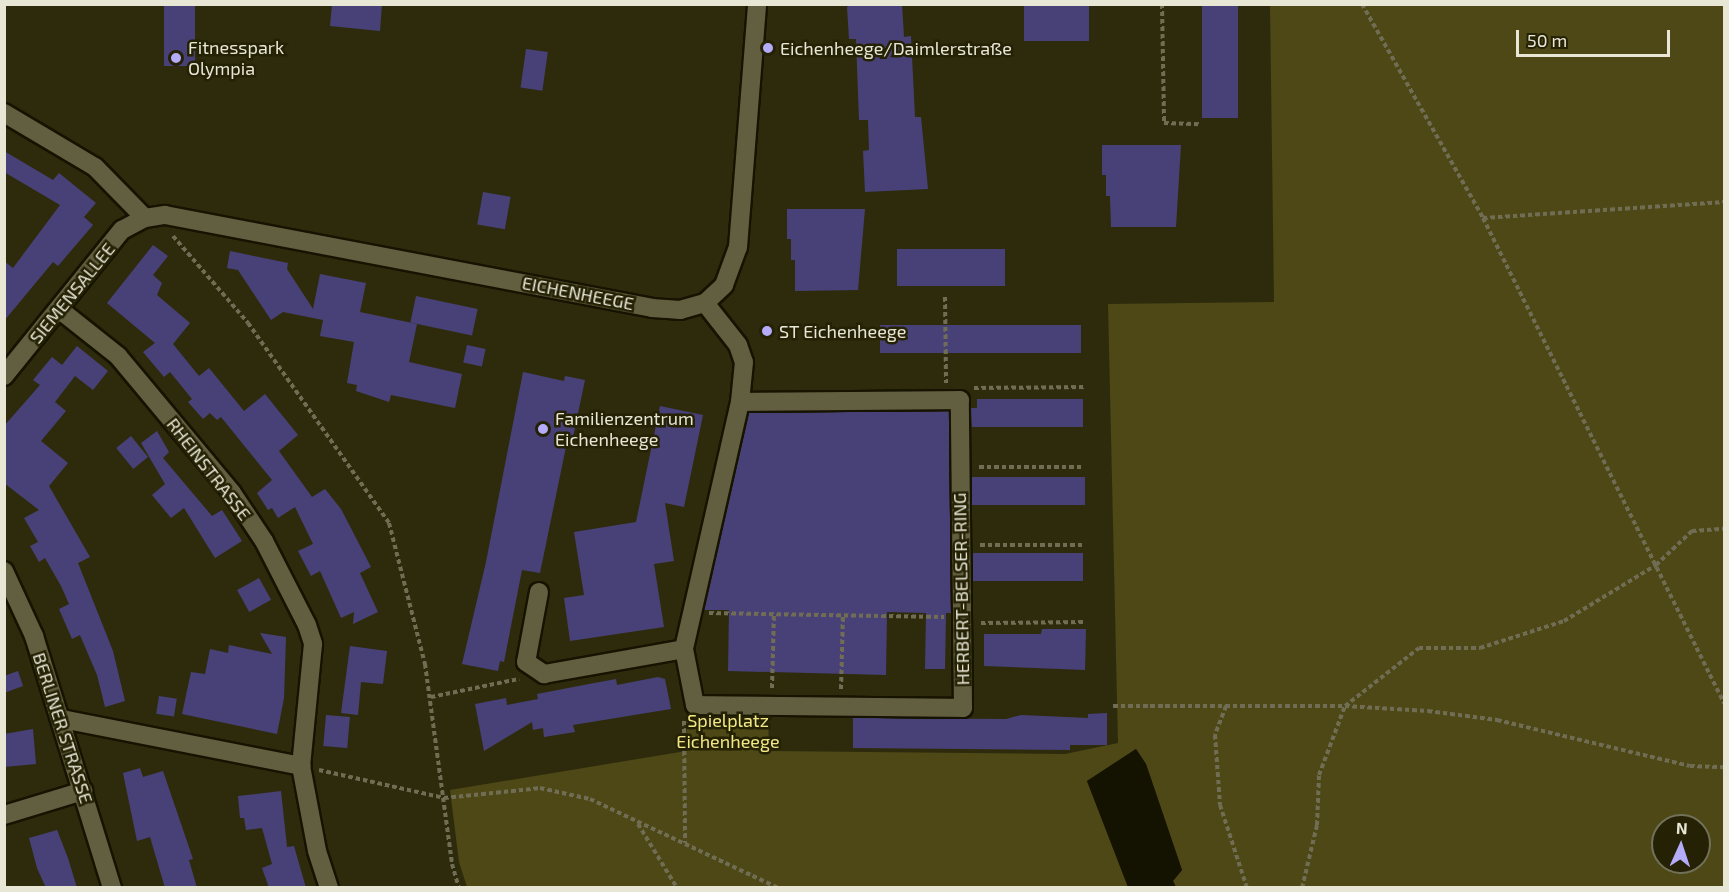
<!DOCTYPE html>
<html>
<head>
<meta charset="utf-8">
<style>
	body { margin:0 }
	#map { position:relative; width:1729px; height:892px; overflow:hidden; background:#2e2b0d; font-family:"Exo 2",sans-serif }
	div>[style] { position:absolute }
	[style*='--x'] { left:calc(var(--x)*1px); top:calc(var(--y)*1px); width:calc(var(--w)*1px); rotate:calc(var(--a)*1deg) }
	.green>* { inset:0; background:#4d4816 }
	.water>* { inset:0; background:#141201 }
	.building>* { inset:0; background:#484178; transform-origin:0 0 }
	.path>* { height:4px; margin-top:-2px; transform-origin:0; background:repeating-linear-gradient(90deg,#706d54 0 4.5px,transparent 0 7.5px) }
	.roads { filter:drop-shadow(2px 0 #161300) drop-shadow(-2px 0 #161300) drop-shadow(0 2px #161300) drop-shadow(0 -2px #161300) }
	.minor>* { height:18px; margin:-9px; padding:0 9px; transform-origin:9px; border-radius:9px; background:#625f40 }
	.tertiary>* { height:18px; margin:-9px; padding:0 9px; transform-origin:9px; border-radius:9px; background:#625f40 }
	.dots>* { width:16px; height:16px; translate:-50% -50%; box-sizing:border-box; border:3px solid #242104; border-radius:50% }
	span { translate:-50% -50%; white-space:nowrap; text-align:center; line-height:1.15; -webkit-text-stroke:5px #242104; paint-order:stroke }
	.poi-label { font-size:18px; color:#e8e7d6 }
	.left { translate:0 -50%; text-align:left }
	.street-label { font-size:18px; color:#e8e7d6 }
	.park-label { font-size:18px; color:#f2e986 }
	.frame { position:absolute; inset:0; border:6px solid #e8e7d6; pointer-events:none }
	.north { position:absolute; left:1651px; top:814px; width:60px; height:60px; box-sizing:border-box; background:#242104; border:2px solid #727058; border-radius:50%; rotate:3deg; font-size:16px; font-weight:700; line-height:24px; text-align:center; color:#e8e7d6 }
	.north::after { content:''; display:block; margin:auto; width:21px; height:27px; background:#b4acf9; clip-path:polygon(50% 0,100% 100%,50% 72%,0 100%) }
	.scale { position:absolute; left:1516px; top:30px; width:154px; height:27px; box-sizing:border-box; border:3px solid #e8e7d6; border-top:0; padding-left:8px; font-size:18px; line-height:21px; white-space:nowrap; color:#e8e7d6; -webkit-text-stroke:4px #242104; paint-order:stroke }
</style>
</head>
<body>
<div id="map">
	<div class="green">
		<i style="clip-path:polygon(evenodd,1270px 5px,1724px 5px,1724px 887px,1176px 887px,1173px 881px,1182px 870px,1146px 764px,1136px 749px,1087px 781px,1128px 887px,467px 887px,459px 862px,450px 790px,686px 751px,687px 712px,768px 713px,769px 751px,1065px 754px,1118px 743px,1108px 304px,1274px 302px,1270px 5px,1663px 826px,1699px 826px,1699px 862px,1663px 862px,1663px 826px)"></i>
	</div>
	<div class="water">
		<i style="clip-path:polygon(1136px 749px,1146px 764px,1182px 870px,1173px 881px,1176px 887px,1128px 887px,1087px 781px)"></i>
	</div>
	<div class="building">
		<i style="left:164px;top:4px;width:31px;height:62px"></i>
		<i style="clip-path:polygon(332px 4px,382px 4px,380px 31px,330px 26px)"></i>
		<i style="clip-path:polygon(852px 4px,902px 4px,904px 37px,911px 36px,915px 117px,921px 117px,928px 189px,865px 192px,863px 151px,869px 150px,868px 120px,859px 120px,856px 39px,849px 39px,847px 7px)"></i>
		<i style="left:1024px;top:4px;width:65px;height:37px"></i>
		<i style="left:1202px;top:4px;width:36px;height:114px"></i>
		<i style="left:526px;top:49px;width:22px;height:39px;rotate:8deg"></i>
		<i style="clip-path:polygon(1102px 145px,1181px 145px,1176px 227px,1111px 227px,1110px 196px,1106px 196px,1106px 175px,1102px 175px)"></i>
		<i style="clip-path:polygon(4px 151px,53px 180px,59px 173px,96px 203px,84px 217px,93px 225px,58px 266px,53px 262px,4px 321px,4px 261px,13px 268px,60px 205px,4px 172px)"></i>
		<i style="left:483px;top:192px;width:28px;height:33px;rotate:10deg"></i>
		<i style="clip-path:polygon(787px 209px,865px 209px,858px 290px,795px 291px,795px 260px,791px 260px,791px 239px,787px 239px)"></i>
		<i style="clip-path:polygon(153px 245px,168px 256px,153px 275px,162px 283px,157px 295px,190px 323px,173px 344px,199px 376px,209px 368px,244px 411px,265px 394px,298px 435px,279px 451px,312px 497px,325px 489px,341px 509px,371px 567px,360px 573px,378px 612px,353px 624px,354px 612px,341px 618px,320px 571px,311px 576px,298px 551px,313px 544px,295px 507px,278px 518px,272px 508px,268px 510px,257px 493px,272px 480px,221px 417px,217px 420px,210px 413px,203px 419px,188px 402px,192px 399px,170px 372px,164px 377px,143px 352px,155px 343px,107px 303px)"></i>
		<i style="left:1005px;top:249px;width:37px;height:108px;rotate:90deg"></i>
		<i style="clip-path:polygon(230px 251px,288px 263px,287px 269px,313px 309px,320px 274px,366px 283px,360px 312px,417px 324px,409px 362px,462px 374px,455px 408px,391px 395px,389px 402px,356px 391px,357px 385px,347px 383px,354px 342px,320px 336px,323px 320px,283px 312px,271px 320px,238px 270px,227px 268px)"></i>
		<i style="left:416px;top:296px;width:63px;height:27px;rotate:12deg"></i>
		<i style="left:1081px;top:325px;width:28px;height:201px;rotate:90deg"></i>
		<i style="left:467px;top:345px;width:19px;height:18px;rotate:12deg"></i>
		<i style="clip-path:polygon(77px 346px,108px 371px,93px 390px,75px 376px,55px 402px,66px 411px,41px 441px,68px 463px,49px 486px,90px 557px,78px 563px,113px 651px,125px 701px,105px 707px,97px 675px,80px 635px,72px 639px,59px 609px,69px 604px,61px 586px,45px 558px,39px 562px,30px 546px,38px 542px,24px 518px,39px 510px,4px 483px,4px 426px,40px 385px,33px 380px,52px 357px,62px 365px)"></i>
		<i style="clip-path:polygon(523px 372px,564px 381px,565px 376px,585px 380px,572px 442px,567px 442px,540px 573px,522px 570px,504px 662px,500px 661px,498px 671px,462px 664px,486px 562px)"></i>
		<i style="clip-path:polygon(977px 399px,1083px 399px,1083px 427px,972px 427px,971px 408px,977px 408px)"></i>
		<i style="clip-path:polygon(660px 406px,703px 415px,684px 507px,665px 503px,674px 561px,654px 564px,664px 627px,570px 641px,564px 598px,584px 595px,574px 532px,636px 522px)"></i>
		<i style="clip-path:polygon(949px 411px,951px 613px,946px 613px,945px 669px,925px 669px,926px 613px,887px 612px,886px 675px,728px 671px,729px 610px,704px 610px,749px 413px)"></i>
		<i style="clip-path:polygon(157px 431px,169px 452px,163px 458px,212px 516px,222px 510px,242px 541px,215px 558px,184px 508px,171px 518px,152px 495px,165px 484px,141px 443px)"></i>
		<i style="left:131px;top:436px;width:27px;height:19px;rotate:51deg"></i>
		<i style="left:972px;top:477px;width:113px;height:28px"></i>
		<i style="left:1083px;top:553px;width:28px;height:110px;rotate:90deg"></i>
		<i style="left:259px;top:578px;width:25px;height:25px;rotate:61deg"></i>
		<i style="clip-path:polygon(1042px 629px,1086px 629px,1085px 670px,984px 666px,984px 634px,1041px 634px)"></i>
		<i style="clip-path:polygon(260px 633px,286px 637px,284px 698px,277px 734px,182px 714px,191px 672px,205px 674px,210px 649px,228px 653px,229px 645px,272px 654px)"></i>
		<i style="clip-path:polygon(350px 646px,387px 651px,383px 684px,361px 682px,358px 715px,341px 713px)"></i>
		<i style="clip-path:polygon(18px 671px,23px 686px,4px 693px,4px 676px)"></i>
		<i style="clip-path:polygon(658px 677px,665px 679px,671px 709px,573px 725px,575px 732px,544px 737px,543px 728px,533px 730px,532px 722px,484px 751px,475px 704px,506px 698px,507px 705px,538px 699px,537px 694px,589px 684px,616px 679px,617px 685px)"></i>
		<i style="left:159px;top:696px;width:18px;height:18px;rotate:9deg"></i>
		<i style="clip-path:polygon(1107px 713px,1107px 745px,1070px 745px,1070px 750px,853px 748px,853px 718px,1006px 719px,1021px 715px,1088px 718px,1088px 714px)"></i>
		<i style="left:326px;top:715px;width:24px;height:31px;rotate:5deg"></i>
		<i style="clip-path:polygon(33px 729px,36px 764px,4px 767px,4px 734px)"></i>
		<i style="clip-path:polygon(140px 768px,143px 777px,163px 771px,193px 859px,189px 860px,197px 888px,165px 888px,150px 837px,137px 841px,123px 773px)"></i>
		<i style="clip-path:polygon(281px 791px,287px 847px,294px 846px,306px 888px,269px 888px,262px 868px,272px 864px,262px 828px,246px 830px,244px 818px,240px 818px,238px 796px)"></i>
		<i style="clip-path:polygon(57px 830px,68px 858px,77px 888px,46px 888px,37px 868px,29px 838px)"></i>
	</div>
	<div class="path">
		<i style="--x:1162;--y:4;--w:119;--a:89"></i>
		<i style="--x:1164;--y:123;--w:36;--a:2"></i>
		<i style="--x:1362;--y:4;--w:246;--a:60.5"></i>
		<i style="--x:1483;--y:218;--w:242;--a:-3.8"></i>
		<i style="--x:1483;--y:218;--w:542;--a:63.58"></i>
		<i style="--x:173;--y:236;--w:115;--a:49.2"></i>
		<i style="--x:248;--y:323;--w:245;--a:54.8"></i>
		<i style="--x:389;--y:523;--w:146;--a:75.7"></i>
		<i style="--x:425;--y:664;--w:202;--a:82.3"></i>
		<i style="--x:452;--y:864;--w:25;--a:74"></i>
		<i style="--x:945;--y:297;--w:86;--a:89.3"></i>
		<i style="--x:974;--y:388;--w:111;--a:-0.5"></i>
		<i style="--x:979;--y:467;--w:105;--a:0"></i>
		<i style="--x:980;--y:545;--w:105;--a:0"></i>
		<i style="--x:709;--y:613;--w:235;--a:1"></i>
		<i style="--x:981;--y:623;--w:105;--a:-0.5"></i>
		<i style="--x:772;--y:688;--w:74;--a:-88.5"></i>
		<i style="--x:841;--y:689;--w:74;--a:-88.5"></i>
		<i style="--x:431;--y:697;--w:90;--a:-11.6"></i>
		<i style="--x:1113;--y:706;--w:232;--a:0"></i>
		<i style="--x:1345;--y:706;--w:83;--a:3.4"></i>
		<i style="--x:1428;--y:711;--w:70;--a:7.4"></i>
		<i style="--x:1497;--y:720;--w:198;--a:13.4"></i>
		<i style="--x:1690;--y:766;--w:34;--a:2"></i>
		<i style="--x:1226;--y:706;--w:31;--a:111"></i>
		<i style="--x:1215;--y:735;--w:70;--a:85.9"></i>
		<i style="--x:1220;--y:805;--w:87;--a:72"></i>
		<i style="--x:684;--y:721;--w:122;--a:89.5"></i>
		<i style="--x:319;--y:770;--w:128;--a:12.6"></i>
		<i style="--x:444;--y:798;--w:97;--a:-5.9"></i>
		<i style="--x:540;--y:788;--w:51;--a:12.4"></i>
		<i style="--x:590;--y:799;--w:208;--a:25.3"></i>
		<i style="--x:638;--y:824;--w:75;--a:58.6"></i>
		<i style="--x:1302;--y:888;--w:65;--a:-76.6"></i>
		<i style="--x:1317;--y:825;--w:50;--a:-87.7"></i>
		<i style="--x:1319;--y:775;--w:74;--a:-69.4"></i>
		<i style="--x:1345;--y:706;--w:94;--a:-38.1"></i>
		<i style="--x:1419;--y:648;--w:61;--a:0"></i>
		<i style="--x:1480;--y:648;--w:88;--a:-17.8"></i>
		<i style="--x:1564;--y:621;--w:108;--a:-31.3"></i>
		<i style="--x:1656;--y:565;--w:50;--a:-43.4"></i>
		<i style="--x:1692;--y:531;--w:32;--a:-4"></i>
	</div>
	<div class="roads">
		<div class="minor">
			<i style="--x:4;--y:113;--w:106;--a:30.7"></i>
			<i style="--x:95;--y:167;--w:71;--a:45.6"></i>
			<i style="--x:705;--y:303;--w:53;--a:51.8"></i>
			<i style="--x:738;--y:345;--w:18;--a:71"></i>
			<i style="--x:744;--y:362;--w:40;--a:95.7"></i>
			<i style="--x:740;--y:402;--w:253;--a:102.8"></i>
			<i style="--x:684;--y:649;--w:57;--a:78.9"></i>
			<i style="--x:695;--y:705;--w:268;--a:0.6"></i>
			<i style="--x:963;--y:708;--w:308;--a:-90.6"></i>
			<i style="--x:960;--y:400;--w:220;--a:179.5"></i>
			<i style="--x:60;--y:310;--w:74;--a:38.4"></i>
			<i style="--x:118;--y:356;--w:178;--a:50.2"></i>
			<i style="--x:232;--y:493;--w:58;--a:56.3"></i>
			<i style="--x:264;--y:541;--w:94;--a:62.9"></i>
			<i style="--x:307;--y:625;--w:20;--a:72"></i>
			<i style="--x:313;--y:644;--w:123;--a:95.6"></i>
			<i style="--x:301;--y:766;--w:86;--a:79.3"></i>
			<i style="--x:317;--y:851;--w:39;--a:72"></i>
			<i style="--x:4;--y:376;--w:188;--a:-51.1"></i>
			<i style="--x:122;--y:230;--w:26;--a:-28"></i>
			<i style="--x:145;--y:218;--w:20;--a:-9"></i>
			<i style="--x:165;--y:215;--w:496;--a:10.8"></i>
			<i style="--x:652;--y:308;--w:28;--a:4"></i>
			<i style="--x:680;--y:310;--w:26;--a:-16"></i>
			<i style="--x:705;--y:303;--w:26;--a:-43"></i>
			<i style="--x:724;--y:285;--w:40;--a:-69.8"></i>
			<i style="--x:738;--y:247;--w:244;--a:-85.5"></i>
			<i style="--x:539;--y:592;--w:71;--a:100.5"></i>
			<i style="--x:526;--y:662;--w:22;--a:34"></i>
			<i style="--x:544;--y:674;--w:142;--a:-10.1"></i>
			<i style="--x:62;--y:719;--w:244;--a:11.1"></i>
			<i style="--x:4;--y:815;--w:83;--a:-16.9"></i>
		</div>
		<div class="tertiary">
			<i style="--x:4;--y:571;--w:72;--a:65.2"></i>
			<i style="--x:34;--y:636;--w:264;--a:72.8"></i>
		</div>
	</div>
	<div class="dots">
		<i style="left:768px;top:48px;background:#b4acf9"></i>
		<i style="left:176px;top:58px;background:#b4acf9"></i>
		<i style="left:767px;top:331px;background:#b4acf9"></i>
		<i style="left:543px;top:429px;background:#b4acf9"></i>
	</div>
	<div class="poi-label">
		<span class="left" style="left:188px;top:58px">Fitnesspark<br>Olympia</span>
		<span class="left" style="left:780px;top:48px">Eichenheege/Daimlerstraße</span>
		<span class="left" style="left:779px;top:331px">ST Eichenheege</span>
		<span class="left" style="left:555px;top:429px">Familienzentrum<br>Eichenheege</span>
	</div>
	<div class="street-label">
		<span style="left:72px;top:293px;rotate:-51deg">SIEMENSALLEE</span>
		<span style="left:578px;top:293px;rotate:11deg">EICHENHEEGE</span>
		<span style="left:209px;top:469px;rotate:52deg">RHEINSTRASSE</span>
		<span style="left:961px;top:589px;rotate:-91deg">HERBERT-BELSER-RING</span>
		<span style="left:63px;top:728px;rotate:72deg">BERLINER STRASSE</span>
	</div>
	<div class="park-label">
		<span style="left:728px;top:731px">Spielplatz<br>Eichenheege</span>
	</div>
	<div class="frame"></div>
	<div class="north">N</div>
	<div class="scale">50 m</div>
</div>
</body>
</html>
